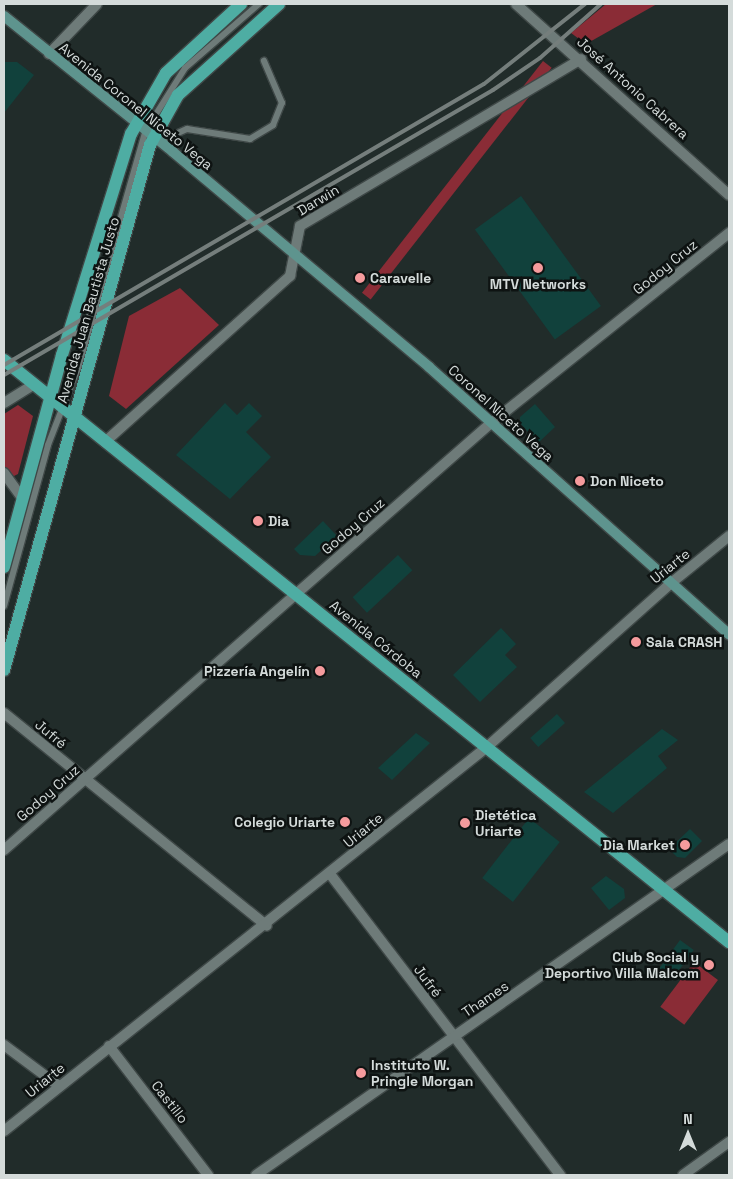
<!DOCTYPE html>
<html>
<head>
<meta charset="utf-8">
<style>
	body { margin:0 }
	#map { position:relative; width:733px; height:1179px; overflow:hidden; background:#212c2a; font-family:"Space Grotesk",sans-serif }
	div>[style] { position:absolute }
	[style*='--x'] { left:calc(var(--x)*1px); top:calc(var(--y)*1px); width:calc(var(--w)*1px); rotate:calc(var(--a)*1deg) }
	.green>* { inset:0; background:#8a2c36; transform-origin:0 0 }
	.building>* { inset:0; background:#11413c; transform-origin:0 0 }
	.roads { filter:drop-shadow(1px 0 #3f4847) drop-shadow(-1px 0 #3f4847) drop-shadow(0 1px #3f4847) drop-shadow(0 -1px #3f4847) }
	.lane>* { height:6px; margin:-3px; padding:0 3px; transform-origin:3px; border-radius:3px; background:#6e7b79 }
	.street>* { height:10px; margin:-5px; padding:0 5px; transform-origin:5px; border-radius:5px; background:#6e7b79 }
	.secondary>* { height:10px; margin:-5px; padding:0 5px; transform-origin:5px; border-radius:5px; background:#5e948e }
	.primary>* { height:12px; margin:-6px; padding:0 6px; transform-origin:6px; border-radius:6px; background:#4eada3 }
	.rail>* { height:4px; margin:-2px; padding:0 2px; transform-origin:2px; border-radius:2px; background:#757e7c }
	.dots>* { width:14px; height:14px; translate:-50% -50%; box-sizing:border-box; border:2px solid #0e1312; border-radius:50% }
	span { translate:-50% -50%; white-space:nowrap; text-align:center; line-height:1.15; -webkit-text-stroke:5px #0e1312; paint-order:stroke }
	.street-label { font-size:14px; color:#d4dbda }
	.poi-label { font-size:14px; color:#d4dbda; font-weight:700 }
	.left { translate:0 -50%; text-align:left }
	.right { translate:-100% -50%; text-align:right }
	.frame { position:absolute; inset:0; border:5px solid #d4dbda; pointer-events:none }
	.north { position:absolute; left:663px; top:1109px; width:50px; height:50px; -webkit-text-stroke:4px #0e1312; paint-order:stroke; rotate:0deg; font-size:14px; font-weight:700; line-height:20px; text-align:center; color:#d4dbda }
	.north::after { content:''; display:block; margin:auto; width:18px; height:22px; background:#d4dbda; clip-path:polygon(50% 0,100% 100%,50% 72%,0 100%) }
</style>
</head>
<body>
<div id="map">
	<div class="green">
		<i style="clip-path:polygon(606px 4px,657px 4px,586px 44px,571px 33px)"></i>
		<i style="left:543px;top:61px;width:11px;height:294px;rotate:38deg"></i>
		<i style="clip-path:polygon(180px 288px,219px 325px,126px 409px,109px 396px,129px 316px)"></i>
		<i style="clip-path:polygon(18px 405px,33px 416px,18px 474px,12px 477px,4px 466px,4px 414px)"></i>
		<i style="left:694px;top:962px;width:30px;height:56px;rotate:37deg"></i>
	</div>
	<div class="building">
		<i style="clip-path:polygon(4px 62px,17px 62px,34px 75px,4px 113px)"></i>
		<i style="left:521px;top:196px;width:136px;height:57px;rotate:54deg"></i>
		<i style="clip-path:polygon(225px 403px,237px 415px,249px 403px,262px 416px,246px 432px,271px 457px,230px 499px,176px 455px)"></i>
		<i style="clip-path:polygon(535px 404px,555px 427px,538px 443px,520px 423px,520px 417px)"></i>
		<i style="clip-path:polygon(323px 521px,337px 536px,315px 556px,300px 555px,294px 549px)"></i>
		<i style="left:398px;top:555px;width:21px;height:62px;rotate:47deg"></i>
		<i style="clip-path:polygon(501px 628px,516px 644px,505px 655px,517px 667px,480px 702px,453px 675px)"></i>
		<i style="left:557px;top:714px;width:12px;height:36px;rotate:48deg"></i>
		<i style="clip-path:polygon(662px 729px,678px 740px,658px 756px,667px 768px,613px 813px,584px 792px)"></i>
		<i style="clip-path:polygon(416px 733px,430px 743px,392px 780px,378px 768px)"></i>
		<i style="left:529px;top:818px;width:39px;height:76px;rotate:38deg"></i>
		<i style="clip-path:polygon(690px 829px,702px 841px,685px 858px,677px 857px,669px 849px)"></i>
		<i style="clip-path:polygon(606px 876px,624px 889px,625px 898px,609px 910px,591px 888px)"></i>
		<i style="left:680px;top:940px;width:17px;height:36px;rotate:36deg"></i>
	</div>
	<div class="roads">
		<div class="lane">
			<i style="--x:160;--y:141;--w:30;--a:-24"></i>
			<i style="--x:187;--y:129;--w:64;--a:9"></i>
			<i style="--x:250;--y:139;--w:27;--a:-31"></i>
			<i style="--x:273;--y:125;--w:24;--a:-68"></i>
			<i style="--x:282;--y:103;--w:46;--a:-113.2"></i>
			<i style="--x:4;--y:606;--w:167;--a:-74.7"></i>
			<i style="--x:48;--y:445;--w:83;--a:-68.7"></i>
			<i style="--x:78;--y:368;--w:248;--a:-74.1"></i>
			<i style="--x:146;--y:130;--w:73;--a:-57.8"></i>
			<i style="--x:185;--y:68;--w:98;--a:-40.9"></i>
		</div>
		<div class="street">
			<i style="--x:516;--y:4;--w:286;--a:41.9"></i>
			<i style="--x:49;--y:54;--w:69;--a:-46.2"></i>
			<i style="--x:4;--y:403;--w:36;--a:-32"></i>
			<i style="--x:105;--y:442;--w:249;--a:-41.9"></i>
			<i style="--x:290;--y:276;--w:51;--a:-78.7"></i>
			<i style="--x:300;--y:226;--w:327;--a:-30.7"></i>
			<i style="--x:4;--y:473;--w:32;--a:54"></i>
			<i style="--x:4;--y:713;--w:338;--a:39"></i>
			<i style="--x:4;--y:850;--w:648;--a:-41.24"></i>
			<i style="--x:491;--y:423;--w:305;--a:-38.6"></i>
			<i style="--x:330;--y:874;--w:379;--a:52.6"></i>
			<i style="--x:4;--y:1045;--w:69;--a:36.7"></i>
			<i style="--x:109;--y:1046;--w:163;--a:52.5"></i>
			<i style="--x:4;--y:1131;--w:617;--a:-38.49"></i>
			<i style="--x:487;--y:747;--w:245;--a:-41.7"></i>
			<i style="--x:670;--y:584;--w:76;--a:-39.1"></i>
			<i style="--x:256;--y:1175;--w:577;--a:-34.98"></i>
			<i style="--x:683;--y:1175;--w:57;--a:-35.7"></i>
		</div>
		<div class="secondary">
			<i style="--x:4;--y:16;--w:217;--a:38.8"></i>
			<i style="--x:173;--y:152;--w:334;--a:40"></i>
			<i style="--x:429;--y:367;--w:402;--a:41.7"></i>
		</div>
		<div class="primary">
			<i style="--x:4;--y:360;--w:930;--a:38.76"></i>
			<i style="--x:4;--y:567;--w:220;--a:-74.7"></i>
			<i style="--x:62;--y:355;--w:232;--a:-72.7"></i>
			<i style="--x:131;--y:134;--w:70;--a:-60.2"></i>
			<i style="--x:166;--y:73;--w:102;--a:-42.6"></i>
			<i style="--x:4;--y:670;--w:545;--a:-74.46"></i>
			<i style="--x:150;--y:145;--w:57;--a:-60.8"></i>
			<i style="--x:178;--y:95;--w:136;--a:-42"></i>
		</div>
	</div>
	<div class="rail">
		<i style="--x:4;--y:365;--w:556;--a:-30.35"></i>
		<i style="--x:484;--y:84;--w:129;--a:-38.4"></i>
		<i style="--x:4;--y:375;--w:566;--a:-30.23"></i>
		<i style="--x:493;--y:90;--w:57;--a:-34.2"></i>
		<i style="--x:540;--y:58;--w:81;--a:-41.5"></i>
	</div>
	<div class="dots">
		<i style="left:538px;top:268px;background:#f59b9d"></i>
		<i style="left:360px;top:278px;background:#f59b9d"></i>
		<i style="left:580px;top:481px;background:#f59b9d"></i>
		<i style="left:258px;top:521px;background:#f59b9d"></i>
		<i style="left:636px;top:642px;background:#f59b9d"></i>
		<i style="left:320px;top:671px;background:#f59b9d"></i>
		<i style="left:345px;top:822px;background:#f59b9d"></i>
		<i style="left:465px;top:823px;background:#f59b9d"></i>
		<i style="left:685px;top:845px;background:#f59b9d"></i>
		<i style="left:709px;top:965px;background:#f59b9d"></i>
		<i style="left:361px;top:1073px;background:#f59b9d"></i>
	</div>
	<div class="street-label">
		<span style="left:633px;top:88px;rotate:42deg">José Antonio Cabrera</span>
		<span style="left:136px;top:106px;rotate:39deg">Avenida Coronel Niceto Vega</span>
		<span style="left:318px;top:200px;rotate:-31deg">Darwin</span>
		<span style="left:665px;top:267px;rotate:-39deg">Godoy Cruz</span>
		<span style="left:88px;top:310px;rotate:-74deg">Avenida Juan Bautista Justo</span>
		<span style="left:501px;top:413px;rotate:42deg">Coronel Niceto Vega</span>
		<span style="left:353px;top:526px;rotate:-41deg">Godoy Cruz</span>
		<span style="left:670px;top:566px;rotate:-39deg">Uriarte</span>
		<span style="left:376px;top:639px;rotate:39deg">Avenida Córdoba</span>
		<span style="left:51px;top:734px;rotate:40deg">Jufré</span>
		<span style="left:48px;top:793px;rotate:-41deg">Godoy Cruz</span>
		<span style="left:363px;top:830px;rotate:-39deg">Uriarte</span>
		<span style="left:428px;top:981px;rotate:53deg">Jufré</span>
		<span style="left:485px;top:999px;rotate:-34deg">Thames</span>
		<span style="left:45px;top:1080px;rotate:-39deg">Uriarte</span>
		<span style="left:170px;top:1102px;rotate:52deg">Castillo</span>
	</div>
	<div class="poi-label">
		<span class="left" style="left:370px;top:278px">Caravelle</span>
		<span style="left:538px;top:284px">MTV Networks</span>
		<span class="left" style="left:590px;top:481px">Don Niceto</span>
		<span class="left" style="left:268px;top:521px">Dia</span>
		<span class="left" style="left:646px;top:642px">Sala CRASH</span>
		<span class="right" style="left:310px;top:671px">Pizzería Angelín</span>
		<span class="left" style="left:475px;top:823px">Dietética<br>Uriarte</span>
		<span class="right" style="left:335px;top:822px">Colegio Uriarte</span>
		<span class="right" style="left:675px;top:845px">Dia Market</span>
		<span class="right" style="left:699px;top:965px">Club Social y<br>Deportivo Villa Malcom</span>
		<span class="left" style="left:371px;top:1073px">Instituto W.<br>Pringle Morgan</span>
	</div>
	<div class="frame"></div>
	<div class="north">N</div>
</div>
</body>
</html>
